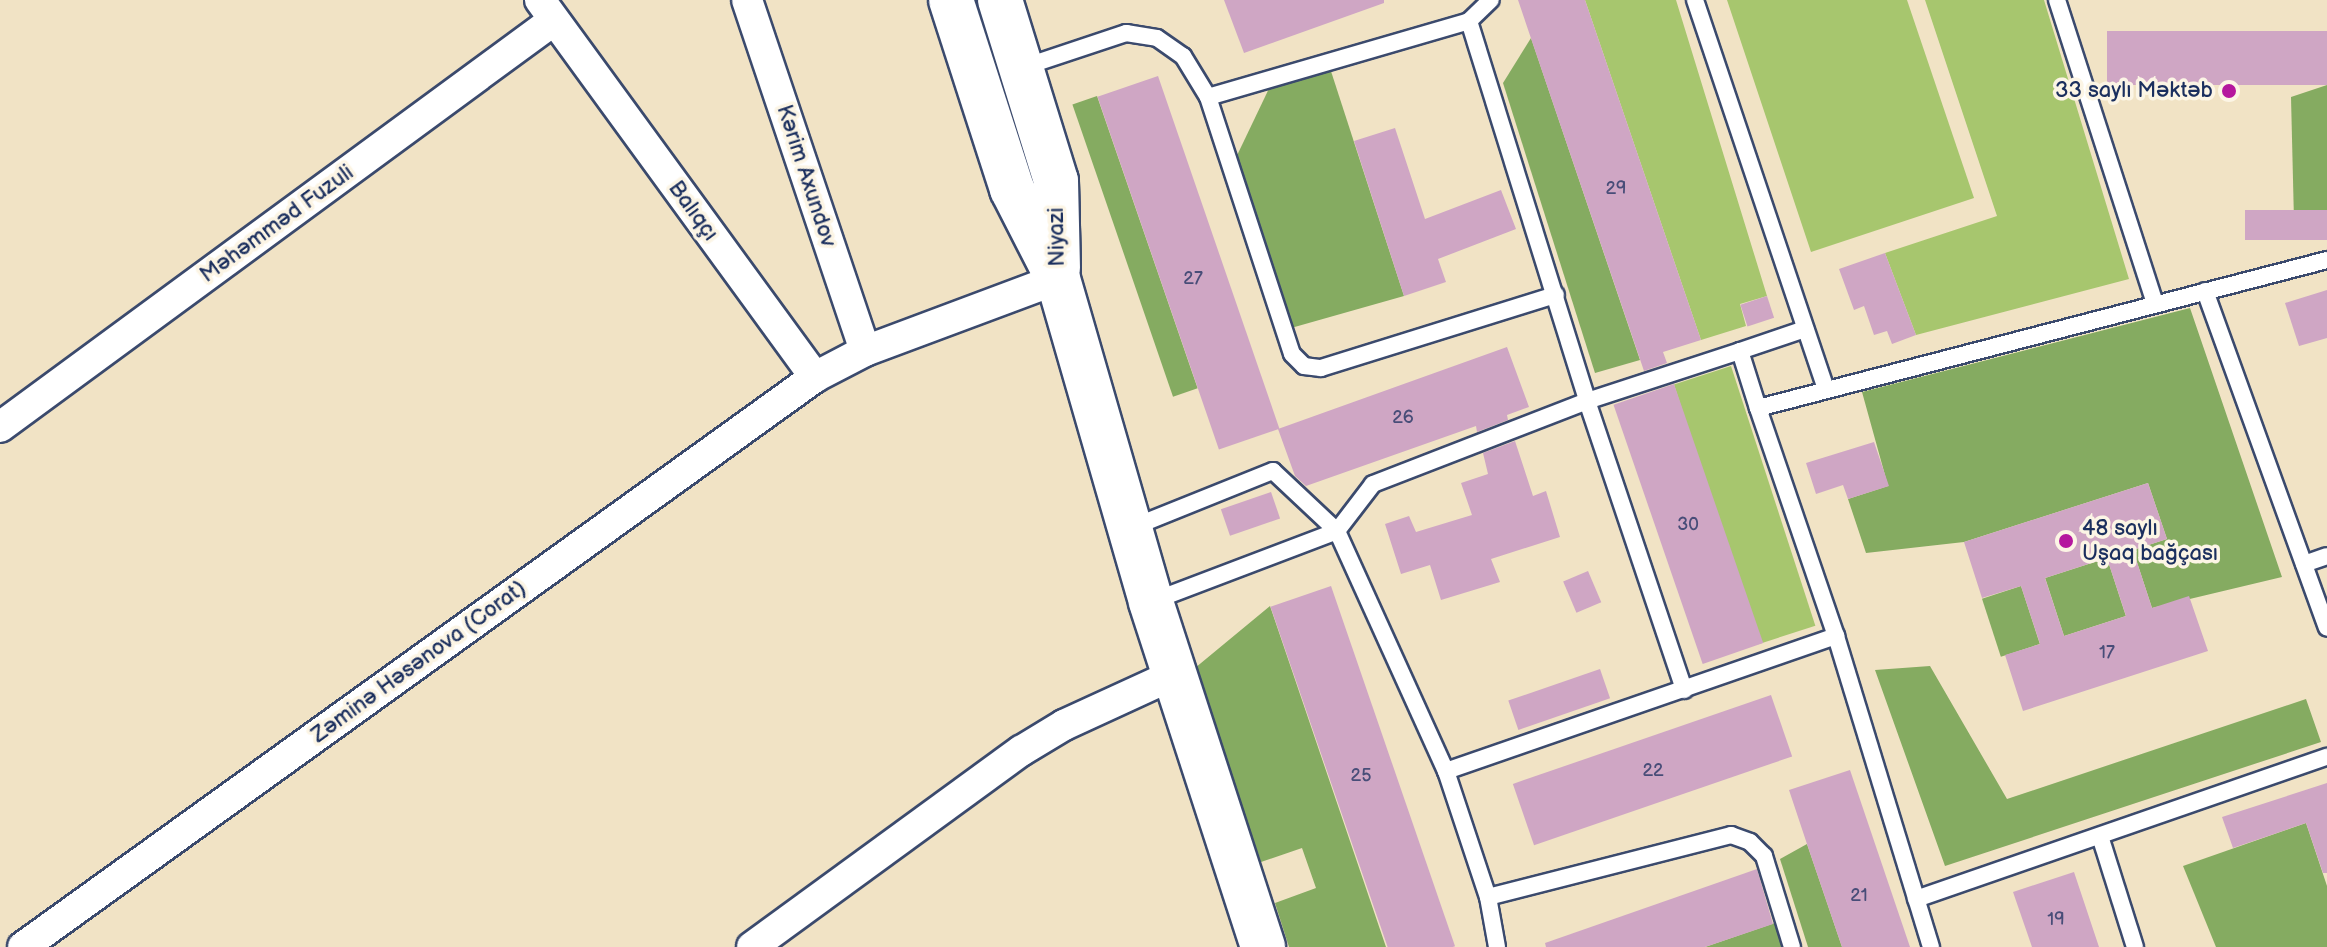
<!DOCTYPE html>
<html>
<head>
<meta charset="utf-8">
<style>
	body { margin:0 }
	#map { position:relative; width:2327px; height:947px; overflow:hidden; background:#f1e3c5; font-family:"Balsamiq Sans",sans-serif }
	div>[style] { position:absolute }
	[style*='--x'] { left:calc(var(--x)*1px); top:calc(var(--y)*1px); width:calc(var(--w)*1px); rotate:calc(var(--a)*1deg) }
	.green>* { inset:0; background:#a7c66e; transform-origin:0 0 }
	.forest>* { inset:0; background:#85ab61; transform-origin:0 0 }
	.building>* { inset:0; background:#cfa6c4; transform-origin:0 0 }
	.roads { filter:drop-shadow(2px 0 #3b4a6d) drop-shadow(-2px 0 #3b4a6d) drop-shadow(0 2px #3b4a6d) drop-shadow(0 -2px #3b4a6d) }
	.lane>* { height:16px; margin:-8px; padding:0 8px; transform-origin:8px; border-radius:8px; background:#fff }
	.street>* { height:30px; margin:-15px; padding:0 15px; transform-origin:15px; border-radius:15px; background:#fff }
	.secondary>* { height:44px; margin:-22px; padding:0 22px; transform-origin:22px; border-radius:22px; background:#fff }
	.dots>* { width:22px; height:22px; translate:-50% -50%; box-sizing:border-box; border:4px solid #fcf5e5; border-radius:50% }
	span { translate:-50% -50%; white-space:nowrap; text-align:center; line-height:1.15; -webkit-text-stroke:7px #fcf5e5; paint-order:stroke }
	.number-label { font-size:18px; color:#484d78 }
	.number-label span { -webkit-text-stroke-width:0 }
	.poi-label { font-size:22px; color:#1b2f5e }
	.right { translate:-100% -50%; text-align:right }
	.left { translate:0 -50%; text-align:left }
	.street-label { font-size:22px; color:#1b2f5e }
</style>
</head>
<body>
<div id="map">
	<div class="green">
		<i style="clip-path:polygon(1585px 0,1676px 0,1767px 296px,1740px 304px,1746px 326px,1701px 340px)"></i>
		<i style="clip-path:polygon(1727px 0,1907px 0,1974px 198px,1811px 252px)"></i>
		<i style="clip-path:polygon(1925px 0,2044px 0,2129px 279px,1916px 335px,1885px 253px,1997px 216px)"></i>
		<i style="left:1731px;top:366px;width:273px;height:60px;rotate:72deg"></i>
	</div>
	<div class="forest">
		<i style="clip-path:polygon(1531px 38px,1640px 360px,1595px 373px,1503px 83px)"></i>
		<i style="clip-path:polygon(1328px 62px,1404px 296px,1284px 330px,1231px 168px,1274px 78px)"></i>
		<i style="clip-path:polygon(2327px 85px,2327px 210px,2294px 221px,2291px 97px)"></i>
		<i style="left:1097px;top:96px;width:309px;height:26px;rotate:71deg"></i>
		<i style="clip-path:polygon(2190px 308px,2282px 577px,2152px 608px,2133px 550px,2167px 539px,2148px 483px,1964px 542px,1866px 553px,1848px 499px,1888px 486px,1862px 392px)"></i>
		<i style="left:2107px;top:558px;width:61px;height:65px;rotate:72deg"></i>
		<i style="left:2021px;top:586px;width:61px;height:41px;rotate:72deg"></i>
		<i style="clip-path:polygon(1270px 606px,1386px 947px,1289px 947px,1275px 903px,1316px 888px,1302px 848px,1261px 862px,1195px 668px)"></i>
		<i style="clip-path:polygon(1930px 666px,2007px 799px,2306px 699px,2321px 742px,1945px 866px,1875px 670px)"></i>
		<i style="clip-path:polygon(2306px 823px,2327px 886px,2327px 947px,2216px 947px,2183px 866px)"></i>
		<i style="clip-path:polygon(1807px 844px,1842px 947px,1808px 947px,1780px 859px)"></i>
		<i style="clip-path:polygon(1781px 921px,1787px 947px,1705px 947px)"></i>
	</div>
	<div class="building">
		<i style="clip-path:polygon(1224px 0,1384px 0,1384px 3px,1244px 53px)"></i>
		<i style="clip-path:polygon(1518px 0,1585px 0,1701px 340px,1663px 352px,1667px 363px,1644px 371px)"></i>
		<i style="left:2327px;top:31px;width:54px;height:220px;rotate:90deg"></i>
		<i style="left:1158px;top:76px;width:373px;height:64px;rotate:71deg"></i>
		<i style="clip-path:polygon(1395px 128px,1425px 219px,1501px 190px,1516px 229px,1438px 259px,1446px 282px,1404px 296px,1354px 141px)"></i>
		<i style="left:2327px;top:210px;width:30px;height:82px;rotate:90deg"></i>
		<i style="clip-path:polygon(1885px 253px,1916px 335px,1892px 344px,1887px 331px,1874px 335px,1864px 306px,1854px 310px,1839px 269px)"></i>
		<i style="clip-path:polygon(2327px 290px,2327px 338px,2299px 346px,2285px 303px)"></i>
		<i style="left:1767px;top:296px;width:23px;height:28px;rotate:72deg"></i>
		<i style="clip-path:polygon(1507px 347px,1529px 407px,1507px 415px,1508px 420px,1477px 432px,1476px 426px,1306px 486px,1295px 476px,1278px 429px)"></i>
		<i style="left:1674px;top:384px;width:274px;height:64px;rotate:71deg"></i>
		<i style="clip-path:polygon(1515px 441px,1533px 496px,1546px 491px,1560px 537px,1491px 559px,1500px 582px,1441px 600px,1430px 565px,1401px 574px,1385px 524px,1409px 516px,1416px 532px,1472px 515px,1461px 483px,1488px 474px,1483px 453px)"></i>
		<i style="clip-path:polygon(1874px 442px,1889px 486px,1848px 499px,1843px 485px,1816px 494px,1806px 463px)"></i>
		<i style="clip-path:polygon(evenodd,2148px 483px,2167px 539px,2133px 550px,2152px 608px,2189px 596px,2208px 651px,2023px 711px,2005px 655px,2040px 644px,2021px 586px,1982px 598px,1964px 542px,2148px 483px,2107px 558px,2126px 616px,2064px 636px,2045px 578px,2107px 558px)"></i>
		<i style="left:1271px;top:492px;width:28px;height:53px;rotate:71deg"></i>
		<i style="left:1588px;top:571px;width:34px;height:27px;rotate:67deg"></i>
		<i style="left:1331px;top:586px;width:381px;height:64px;rotate:71deg"></i>
		<i style="left:1600px;top:669px;width:31px;height:97px;rotate:71deg"></i>
		<i style="left:1771px;top:695px;width:65px;height:273px;rotate:71deg"></i>
		<i style="clip-path:polygon(1850px 770px,1910px 947px,1842px 947px,1807px 844px,1789px 790px)"></i>
		<i style="clip-path:polygon(2327px 783px,2327px 873px,2323px 873px,2306px 823px,2233px 848px,2222px 817px)"></i>
		<i style="clip-path:polygon(1757px 869px,1773px 924px,1705px 947px,1546px 947px,1545px 943px)"></i>
		<i style="clip-path:polygon(2074px 872px,2099px 947px,2032px 947px,2013px 892px)"></i>
	</div>
	<div class="roads">
		<div class="lane">
			<i style="--x:1695;--y:0;--w:408;--a:71.4"></i>
			<i style="--x:2057;--y:0;--w:318;--a:72.1"></i>
			<i style="--x:1469;--y:21;--w:30;--a:-44"></i>
			<i style="--x:1024;--y:67;--w:108;--a:-18.4"></i>
			<i style="--x:1126;--y:33;--w:31;--a:9"></i>
			<i style="--x:1157;--y:38;--w:32;--a:35"></i>
			<i style="--x:1183;--y:56;--w:48;--a:58.6"></i>
			<i style="--x:1208;--y:97;--w:272;--a:-16.2"></i>
			<i style="--x:1469;--y:21;--w:398;--a:72.7"></i>
			<i style="--x:1587;--y:401;--w:161;--a:-18.1"></i>
			<i style="--x:1740;--y:351;--w:60;--a:72.5"></i>
			<i style="--x:1208;--y:97;--w:270;--a:71.9"></i>
			<i style="--x:1292;--y:354;--w:17;--a:45"></i>
			<i style="--x:1304;--y:366;--w:17;--a:7"></i>
			<i style="--x:1321;--y:368;--w:246;--a:-17.3"></i>
			<i style="--x:2205;--y:291;--w:358;--a:70.1"></i>
			<i style="--x:1740;--y:351;--w:69;--a:-18.7"></i>
			<i style="--x:1131;--y:528;--w:153;--a:-21.9"></i>
			<i style="--x:1273;--y:471;--w:88;--a:43.2"></i>
			<i style="--x:1337;--y:531;--w:59;--a:-52.5"></i>
			<i style="--x:1373;--y:484;--w:230;--a:-21.2"></i>
			<i style="--x:1587;--y:401;--w:305;--a:71.4"></i>
			<i style="--x:2304;--y:564;--w:24;--a:-19"></i>
			<i style="--x:1153;--y:601;--w:197;--a:-20.8"></i>
			<i style="--x:1337;--y:531;--w:264;--a:65.6"></i>
			<i style="--x:1446;--y:771;--w:133;--a:71.6"></i>
			<i style="--x:1488;--y:897;--w:51;--a:79.8"></i>
			<i style="--x:1446;--y:771;--w:413;--a:-19.1"></i>
			<i style="--x:2100;--y:836;--w:116;--a:72.5"></i>
			<i style="--x:1488;--y:897;--w:251;--a:-14.3"></i>
			<i style="--x:1731;--y:835;--w:20;--a:20"></i>
			<i style="--x:1750;--y:842;--w:20;--a:45"></i>
			<i style="--x:1764;--y:856;--w:95;--a:72.9"></i>
			<i style="--x:1916;--y:899;--w:435;--a:-19.1"></i>
			<i style="--x:1931;--y:947;--w:325;--a:-107"></i>
			<i style="--x:1836;--y:636;--w:241;--a:-108.9"></i>
			<i style="--x:1758;--y:408;--w:588;--a:-14.58"></i>
		</div>
		<div class="street">
			<i style="--x:540;--y:0;--w:467;--a:53.9"></i>
			<i style="--x:815;--y:377;--w:56;--a:-27.5"></i>
			<i style="--x:865;--y:351;--w:206;--a:-20.5"></i>
			<i style="--x:747;--y:0;--w:370;--a:71.4"></i>
			<i style="--x:0;--y:427;--w:687;--a:-36.3"></i>
			<i style="--x:23;--y:947;--w:976;--a:-35.74"></i>
			<i style="--x:752;--y:947;--w:333;--a:-36.1"></i>
			<i style="--x:1021;--y:751;--w:50;--a:-31.2"></i>
			<i style="--x:1064;--y:725;--w:122;--a:-24.7"></i>
		</div>
		<div class="secondary">
			<i style="--x:951;--y:0;--w:199;--a:72.1"></i>
			<i style="--x:1012;--y:189;--w:101;--a:62.9"></i>
			<i style="--x:1058;--y:279;--w:336;--a:73.9"></i>
			<i style="--x:1151;--y:602;--w:363;--a:72"></i>
			<i style="--x:1000;--y:0;--w:189;--a:72.8"></i>
			<i style="--x:1056;--y:181;--w:87;--a:88.7"></i>
		</div>
	</div>
	<div class="dots">
		<i style="left:2229px;top:91px;background:#b5179e"></i>
		<i style="left:2066px;top:541px;background:#b5179e"></i>
	</div>
	<div class="number-label">
		<span style="left:1616px;top:189px">29</span>
		<span style="left:1193px;top:279px">27</span>
		<span style="left:1403px;top:418px">26</span>
		<span style="left:1688px;top:525px">30</span>
		<span style="left:2107px;top:653px">17</span>
		<span style="left:1653px;top:771px">22</span>
		<span style="left:1361px;top:776px">25</span>
		<span style="left:1859px;top:896px">21</span>
		<span style="left:2056px;top:920px">19</span>
	</div>
	<div class="poi-label">
		<span class="right" style="left:2213px;top:91px">33 saylı Məktəb</span>
		<span class="left" style="left:2082px;top:541px">48 saylı<br>Uşaq bağçası</span>
	</div>
	<div class="street-label">
		<span style="left:806px;top:176px;rotate:72deg">Kərim Axundov</span>
		<span style="left:693px;top:211px;rotate:54deg">Balıqçı</span>
		<span style="left:277px;top:224px;rotate:-36deg">Məhəmməd Fuzuli</span>
		<span style="left:1057px;top:237px;rotate:-91deg">Niyazi</span>
		<span style="left:419px;top:662px;rotate:-36deg">Zəminə Həsənova (Corat)</span>
	</div>
</div>
</body>
</html>
